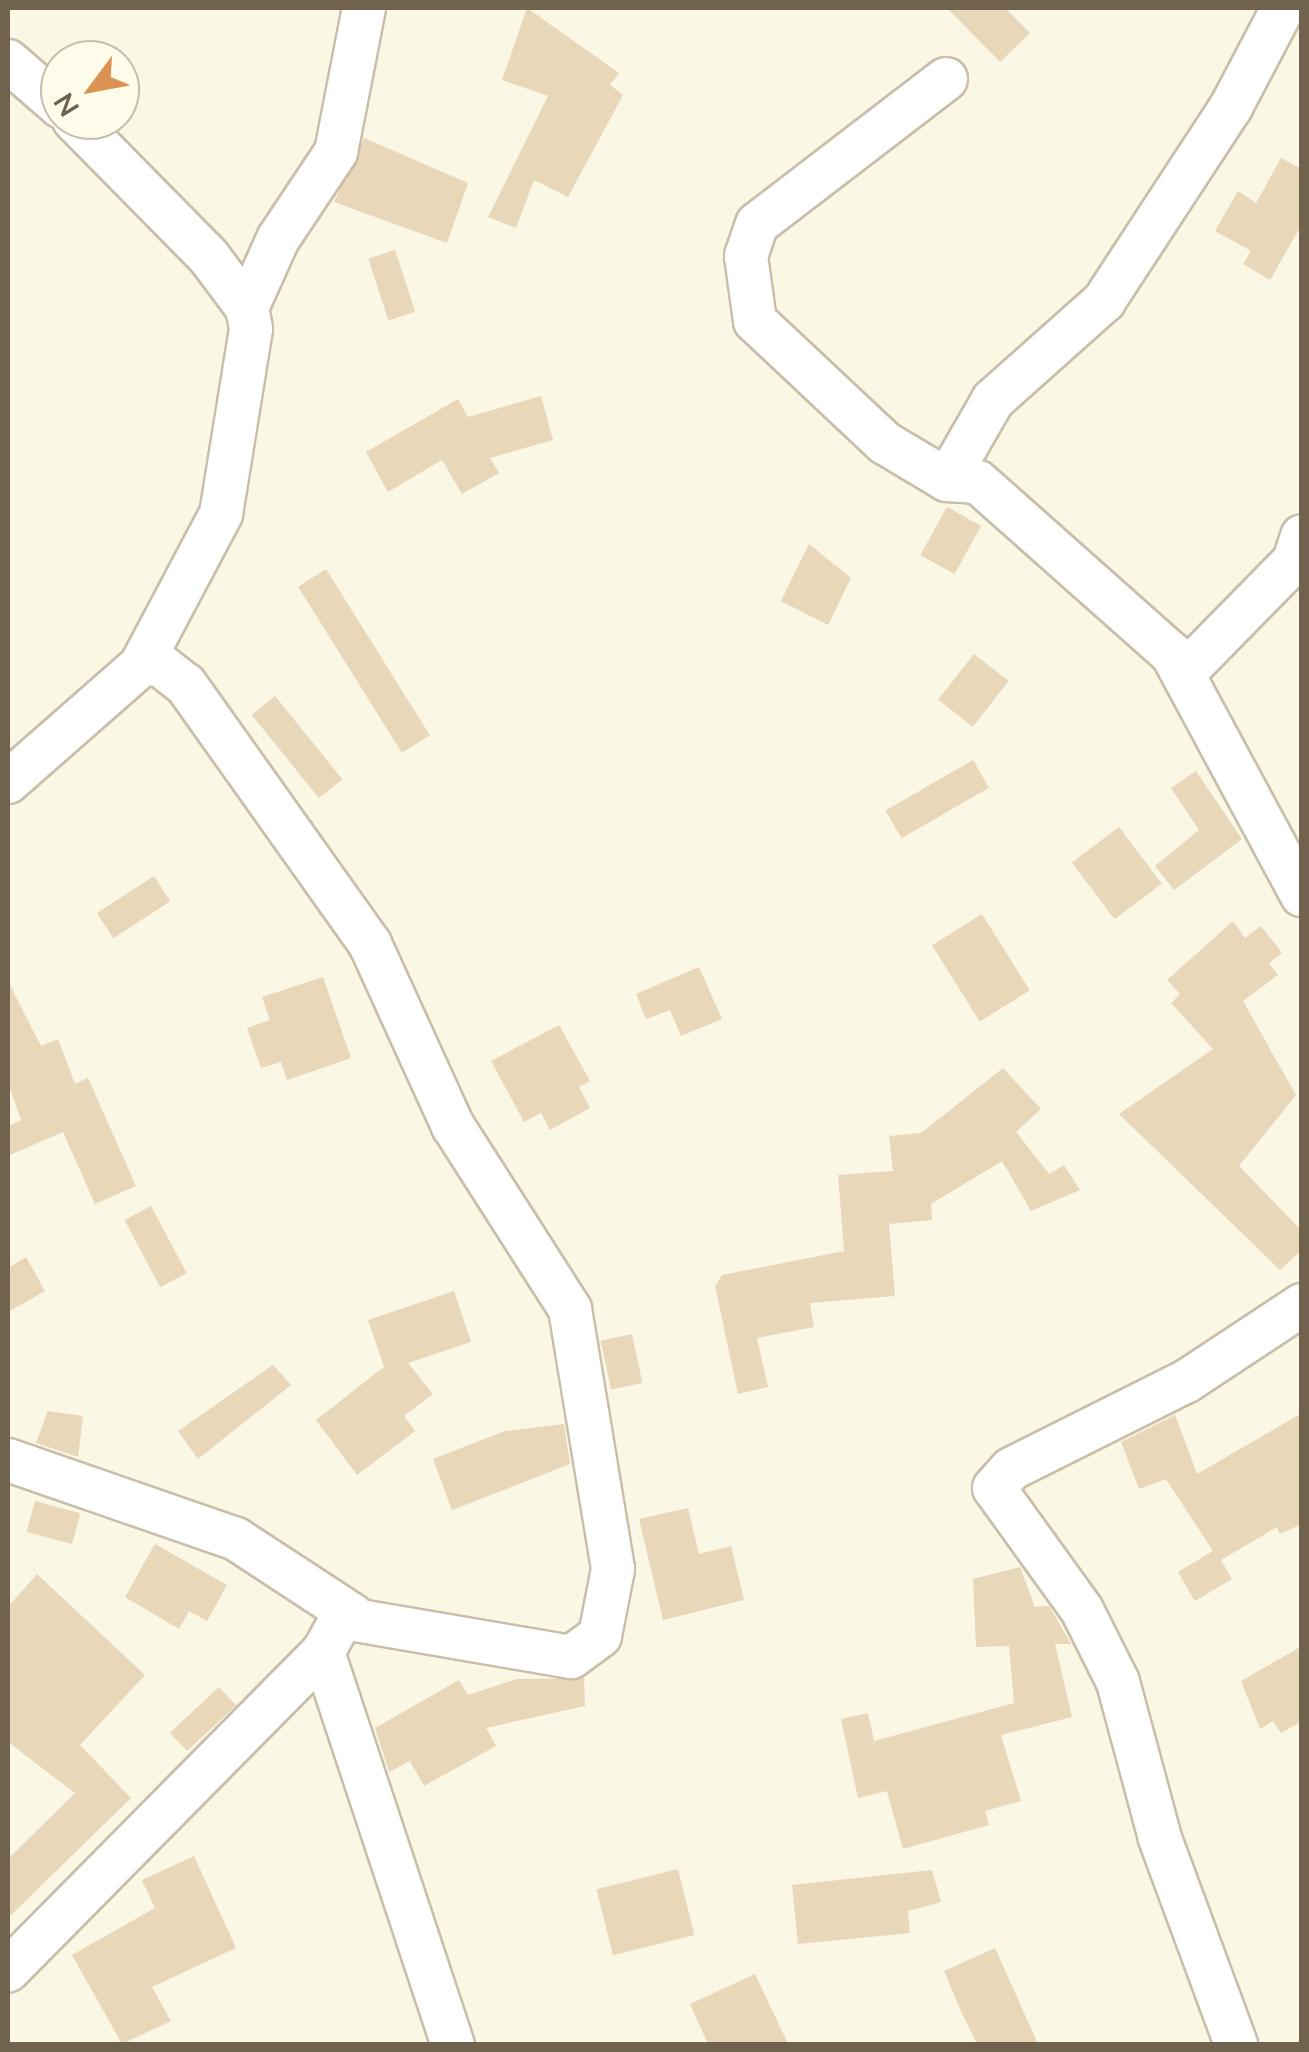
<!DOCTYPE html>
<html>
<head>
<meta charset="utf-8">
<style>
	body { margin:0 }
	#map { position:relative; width:1309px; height:2052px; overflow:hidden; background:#faf7e4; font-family:Mulish,sans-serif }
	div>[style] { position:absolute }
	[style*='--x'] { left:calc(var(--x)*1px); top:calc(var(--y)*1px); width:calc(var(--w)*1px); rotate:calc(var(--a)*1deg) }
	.building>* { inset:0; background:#e8d7b9; transform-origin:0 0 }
	.roads { filter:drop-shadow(2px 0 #c8bea9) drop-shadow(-2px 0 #c8bea9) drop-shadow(0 2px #c8bea9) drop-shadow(0 -2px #c8bea9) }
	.minor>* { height:42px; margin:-21px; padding:0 21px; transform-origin:21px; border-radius:21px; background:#fff }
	span { translate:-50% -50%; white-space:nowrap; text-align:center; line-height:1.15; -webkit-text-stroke:10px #fdfbea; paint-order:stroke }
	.frame { position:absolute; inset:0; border:10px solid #70624c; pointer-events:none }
	.north { position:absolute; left:40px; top:40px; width:100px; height:100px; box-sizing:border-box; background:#fdfbea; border:2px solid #c5beab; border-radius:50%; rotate:238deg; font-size:28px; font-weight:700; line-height:40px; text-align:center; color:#70624c }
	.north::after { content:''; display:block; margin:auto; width:35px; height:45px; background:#db9253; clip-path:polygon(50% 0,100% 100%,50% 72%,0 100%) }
</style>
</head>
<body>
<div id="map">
	<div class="building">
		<i style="clip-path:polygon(527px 8px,619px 73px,610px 85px,623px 95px,568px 197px,534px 180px,516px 228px,488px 217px,548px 96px,502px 80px)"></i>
		<i style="clip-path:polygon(947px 8px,1005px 8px,1030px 33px,1000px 62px)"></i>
		<i style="clip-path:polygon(364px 138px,468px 183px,447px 243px,334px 202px)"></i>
		<i style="clip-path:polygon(1281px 158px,1302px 169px,1302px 224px,1270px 280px,1243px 264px,1251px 251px,1215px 231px,1238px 191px,1256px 203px)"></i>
		<i style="left:395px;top:250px;width:65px;height:28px;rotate:72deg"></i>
		<i style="clip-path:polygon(541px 396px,553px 440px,490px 458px,499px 473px,462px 494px,442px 460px,388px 492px,366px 452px,458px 399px,468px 417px)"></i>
		<i style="left:947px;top:507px;width:39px;height:55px;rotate:29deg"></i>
		<i style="clip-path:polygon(809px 544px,851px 578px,828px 625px,781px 601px)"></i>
		<i style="left:326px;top:569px;width:196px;height:33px;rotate:58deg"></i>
		<i style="left:974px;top:654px;width:44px;height:58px;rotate:38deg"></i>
		<i style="left:275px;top:696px;width:107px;height:30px;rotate:51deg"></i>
		<i style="left:973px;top:760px;width:32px;height:101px;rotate:60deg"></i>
		<i style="clip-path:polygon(1196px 771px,1242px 839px,1174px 890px,1155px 866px,1199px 830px,1171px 788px)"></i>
		<i style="left:1119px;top:827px;width:71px;height:59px;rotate:53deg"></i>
		<i style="left:154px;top:876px;width:30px;height:68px;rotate:57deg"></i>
		<i style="left:982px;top:914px;width:90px;height:59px;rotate:58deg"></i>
		<i style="clip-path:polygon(1233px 921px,1245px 938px,1261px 926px,1282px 953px,1269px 963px,1278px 975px,1243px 1001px,1296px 1095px,1239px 1166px,1302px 1231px,1302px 1250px,1280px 1270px,1119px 1114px,1213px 1049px,1171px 1003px,1180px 994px,1167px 980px)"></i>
		<i style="clip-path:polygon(699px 967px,722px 1019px,681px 1036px,670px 1010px,646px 1019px,636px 994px)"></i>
		<i style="clip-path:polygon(323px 977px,351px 1058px,287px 1080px,281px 1062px,261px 1068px,247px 1028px,270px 1020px,262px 997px)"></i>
		<i style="clip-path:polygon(8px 981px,41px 1046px,58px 1039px,75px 1084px,88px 1078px,136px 1186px,95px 1204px,63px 1132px,8px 1156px,8px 1126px,21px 1120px,8px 1083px)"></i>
		<i style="clip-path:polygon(559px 1025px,590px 1081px,579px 1087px,590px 1108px,550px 1130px,541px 1113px,524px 1122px,491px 1061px)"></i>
		<i style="clip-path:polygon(1003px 1068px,1041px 1109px,1016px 1132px,1049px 1174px,1064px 1165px,1080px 1190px,1031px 1211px,1002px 1161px,931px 1204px,932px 1220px,889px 1224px,895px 1296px,810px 1303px,814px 1327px,757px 1338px,768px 1387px,738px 1394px,715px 1286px,722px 1275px,844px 1251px,838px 1175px,893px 1171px,889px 1136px,921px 1133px)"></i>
		<i style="left:151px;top:1206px;width:76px;height:30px;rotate:62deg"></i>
		<i style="clip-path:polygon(26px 1257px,45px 1291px,8px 1312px,8px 1268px)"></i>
		<i style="clip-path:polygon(454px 1291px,471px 1342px,408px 1363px,433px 1394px,404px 1416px,415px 1431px,357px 1475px,316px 1420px,384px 1367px,368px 1320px)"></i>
		<i style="left:632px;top:1334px;width:50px;height:32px;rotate:78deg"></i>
		<i style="clip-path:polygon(273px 1365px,291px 1385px,198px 1459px,178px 1431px)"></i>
		<i style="clip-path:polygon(48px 1411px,83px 1416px,78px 1457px,36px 1443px)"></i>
		<i style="clip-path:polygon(1302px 1413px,1302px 1524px,1280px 1534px,1277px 1527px,1221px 1560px,1232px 1579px,1195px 1601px,1178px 1572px,1213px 1551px,1166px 1479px,1139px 1489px,1121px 1442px,1175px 1415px,1197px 1474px)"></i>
		<i style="clip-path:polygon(564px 1424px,570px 1464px,452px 1510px,433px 1459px,505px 1431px)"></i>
		<i style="left:35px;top:1501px;width:47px;height:32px;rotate:15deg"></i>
		<i style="clip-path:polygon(688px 1508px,699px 1554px,731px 1546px,744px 1600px,663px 1620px,639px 1519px)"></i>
		<i style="clip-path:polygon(155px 1544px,227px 1585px,207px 1621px,189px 1611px,179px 1629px,125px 1597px)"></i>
		<i style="clip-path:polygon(1020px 1567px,1035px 1607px,1049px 1606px,1071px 1644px,1055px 1644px,1072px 1717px,1001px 1735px,1021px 1801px,985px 1811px,989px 1825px,903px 1849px,887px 1791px,858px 1798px,841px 1719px,868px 1713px,874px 1741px,1014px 1703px,1009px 1646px,976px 1647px,973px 1579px)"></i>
		<i style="clip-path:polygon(37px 1574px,145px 1675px,80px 1745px,131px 1798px,8px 1918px,8px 1859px,75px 1793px,8px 1742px,8px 1607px)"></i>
		<i style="clip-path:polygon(1302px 1646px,1302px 1721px,1281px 1733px,1273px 1721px,1260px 1729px,1241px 1681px)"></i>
		<i style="clip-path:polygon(584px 1678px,585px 1706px,486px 1728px,496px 1746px,424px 1786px,410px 1761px,389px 1772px,375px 1728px,459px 1680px,468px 1695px,517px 1679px)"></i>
		<i style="left:219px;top:1687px;width:25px;height:67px;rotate:47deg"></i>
		<i style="clip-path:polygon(194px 1856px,236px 1948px,152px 1987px,171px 2021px,122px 2044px,72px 1955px,155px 1908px,142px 1880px)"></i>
		<i style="left:678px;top:1869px;width:68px;height:84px;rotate:76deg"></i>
		<i style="clip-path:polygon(932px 1870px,941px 1902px,908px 1911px,910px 1933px,798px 1944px,792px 1885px)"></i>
		<i style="clip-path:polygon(995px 1948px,1038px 2044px,977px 2044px,960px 2009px,944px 1971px)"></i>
		<i style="clip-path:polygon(755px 1974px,788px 2044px,708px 2044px,690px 2004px)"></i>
	</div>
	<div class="roads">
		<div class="minor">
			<i style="--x:8;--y:61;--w:69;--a:40.9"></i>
			<i style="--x:946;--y:79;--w:238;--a:142.5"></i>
			<i style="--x:757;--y:224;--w:34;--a:109"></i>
			<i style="--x:746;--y:256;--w:66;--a:82.1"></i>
			<i style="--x:755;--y:321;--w:178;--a:43.2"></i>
			<i style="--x:885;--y:443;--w:72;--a:30.8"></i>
			<i style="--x:947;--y:480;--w:31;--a:4"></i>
			<i style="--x:978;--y:482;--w:259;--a:41.6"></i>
			<i style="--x:1172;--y:654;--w:274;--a:61.7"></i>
			<i style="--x:74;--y:120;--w:192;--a:45.4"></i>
			<i style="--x:209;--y:257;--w:64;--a:53.3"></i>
			<i style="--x:247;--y:308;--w:21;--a:79"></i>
			<i style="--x:251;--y:329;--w:187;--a:99.2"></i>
			<i style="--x:221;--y:514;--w:171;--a:117.9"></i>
			<i style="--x:247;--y:308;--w:76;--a:-65.8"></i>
			<i style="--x:278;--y:239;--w:105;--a:-56.3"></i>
			<i style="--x:336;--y:152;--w:147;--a:-79"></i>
			<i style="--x:947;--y:480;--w:92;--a:-60.1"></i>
			<i style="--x:993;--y:400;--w:149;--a:-41.7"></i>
			<i style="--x:1104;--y:301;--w:232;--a:-56.8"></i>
			<i style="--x:1231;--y:107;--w:112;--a:-62.3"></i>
			<i style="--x:1185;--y:672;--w:156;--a:-45.5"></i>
			<i style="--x:1294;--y:561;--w:26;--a:-72"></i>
			<i style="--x:8;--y:782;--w:177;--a:-41.3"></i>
			<i style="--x:141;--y:665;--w:18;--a:-3"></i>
			<i style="--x:159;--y:664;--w:34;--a:38"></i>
			<i style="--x:186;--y:685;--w:318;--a:54.6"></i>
			<i style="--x:370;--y:944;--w:200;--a:65.5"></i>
			<i style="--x:453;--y:1126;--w:217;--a:57.4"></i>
			<i style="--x:570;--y:1309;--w:264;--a:80.6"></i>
			<i style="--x:613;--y:1569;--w:68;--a:101"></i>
			<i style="--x:600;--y:1636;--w:36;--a:144"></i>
			<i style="--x:571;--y:1657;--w:232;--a:-170.3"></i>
			<i style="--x:342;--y:1618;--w:39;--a:119"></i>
			<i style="--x:323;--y:1652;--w:448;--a:134.7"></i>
			<i style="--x:8;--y:1460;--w:241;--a:19.1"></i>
			<i style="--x:236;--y:1539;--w:139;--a:33.2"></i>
			<i style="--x:323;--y:1652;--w:413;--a:71.7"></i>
			<i style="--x:1236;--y:2044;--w:220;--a:-110.3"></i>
			<i style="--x:1160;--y:1838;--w:162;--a:-105.1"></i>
			<i style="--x:1118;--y:1682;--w:80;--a:-116.6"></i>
			<i style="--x:1082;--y:1610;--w:150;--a:-125.8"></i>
			<i style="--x:994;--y:1488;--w:25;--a:-48"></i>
			<i style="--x:1011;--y:1469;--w:197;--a:-26.6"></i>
			<i style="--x:1187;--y:1381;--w:138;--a:-33.5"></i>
		</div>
	</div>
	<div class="frame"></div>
	<div class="north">N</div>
</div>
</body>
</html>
